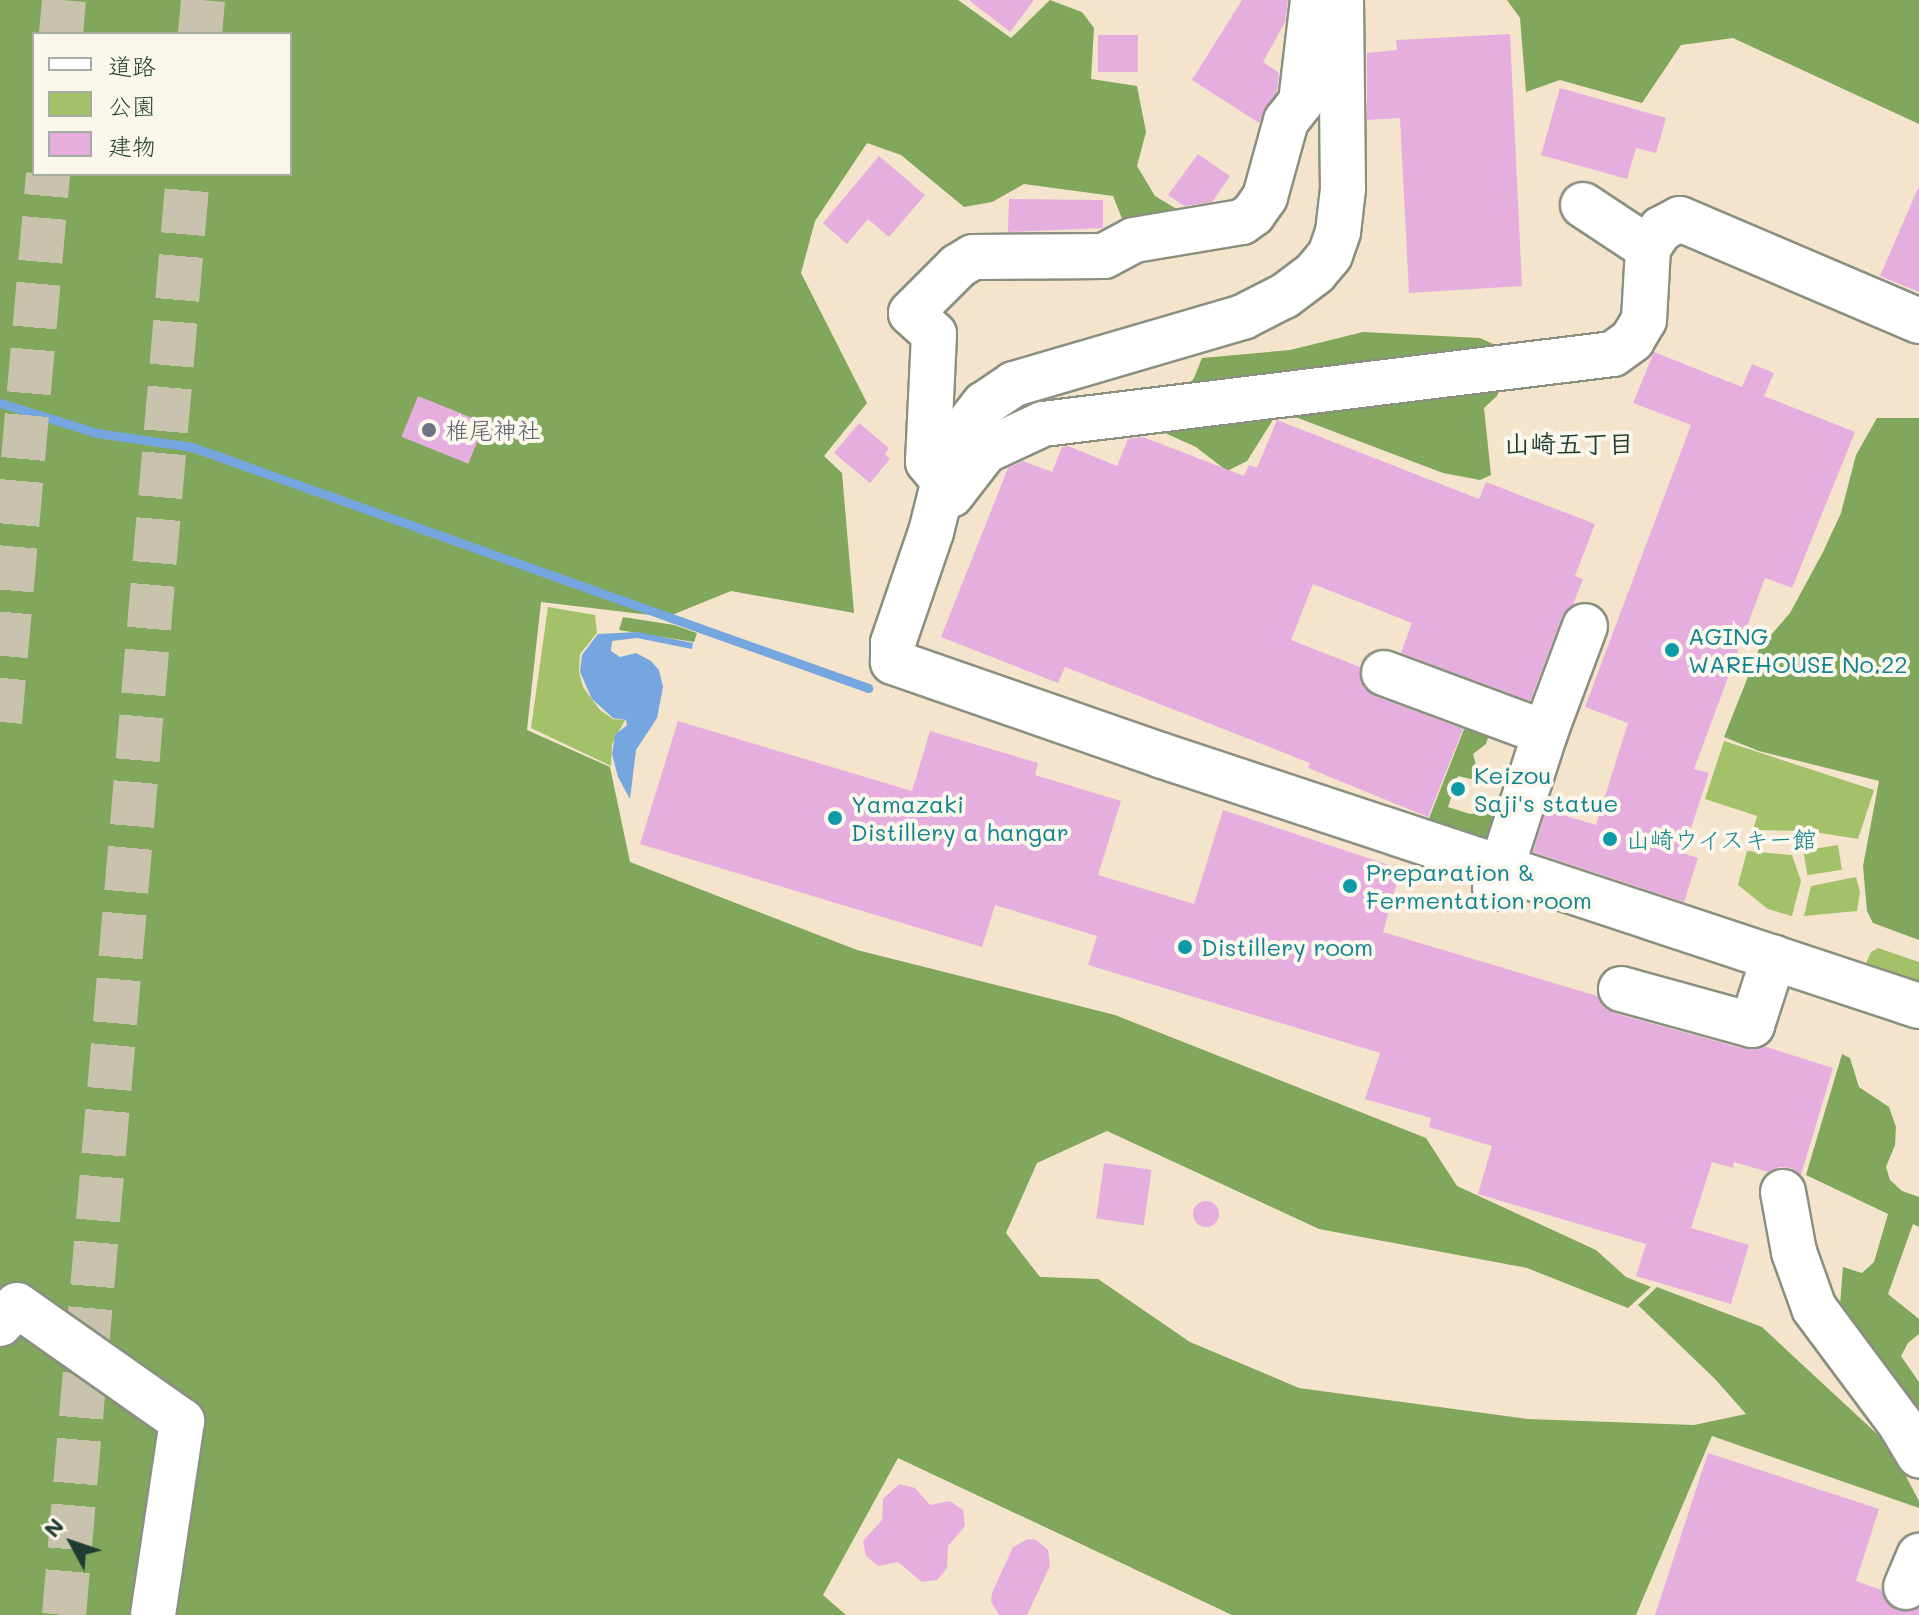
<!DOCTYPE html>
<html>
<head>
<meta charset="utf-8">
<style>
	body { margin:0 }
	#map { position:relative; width:1919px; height:1615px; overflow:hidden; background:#f4e4cb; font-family:Mali,"Klee One",sans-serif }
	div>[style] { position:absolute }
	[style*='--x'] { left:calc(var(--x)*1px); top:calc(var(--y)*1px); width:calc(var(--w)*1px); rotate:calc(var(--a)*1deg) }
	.green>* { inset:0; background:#a2c169; transform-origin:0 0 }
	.forest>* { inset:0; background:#81a75d }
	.water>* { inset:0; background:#75a6e0 }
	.stream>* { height:9px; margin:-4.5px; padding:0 4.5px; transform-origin:4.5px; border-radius:4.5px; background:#75a6e0 }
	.building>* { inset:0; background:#e6aedf; transform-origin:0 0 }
	.round { border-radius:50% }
	.highway-tunnel>* { height:44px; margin-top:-22px; transform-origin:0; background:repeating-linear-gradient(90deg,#c9c3ad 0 44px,transparent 0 66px) }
	.roads { filter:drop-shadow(2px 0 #8a9080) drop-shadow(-2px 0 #8a9080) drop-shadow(0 2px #8a9080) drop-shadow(0 -2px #8a9080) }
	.minor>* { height:44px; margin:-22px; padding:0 22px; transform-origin:22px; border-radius:22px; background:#fff }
	.dots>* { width:22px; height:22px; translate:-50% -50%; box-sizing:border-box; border:4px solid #fbf7ec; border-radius:50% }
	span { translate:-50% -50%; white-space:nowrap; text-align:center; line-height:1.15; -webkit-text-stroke:8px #fbf7ec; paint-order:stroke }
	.worship-label { font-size:24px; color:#5b616d }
	.left { translate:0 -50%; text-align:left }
	.culture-label { font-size:24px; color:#0d838f }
	.neighbourhood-label { font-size:26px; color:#1f3d34; font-weight:700 }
	.legend { position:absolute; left:32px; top:32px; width:260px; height:144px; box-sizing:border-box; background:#fbf7ec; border:2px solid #a3ada2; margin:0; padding:10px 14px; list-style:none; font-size:24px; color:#1f3d34 }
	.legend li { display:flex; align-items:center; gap:16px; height:40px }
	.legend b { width:40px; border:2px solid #a3ada2 }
	.north { position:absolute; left:32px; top:1503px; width:80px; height:80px; -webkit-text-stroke:6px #fbf7ec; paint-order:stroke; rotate:310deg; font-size:22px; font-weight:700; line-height:32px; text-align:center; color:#1f3d34 }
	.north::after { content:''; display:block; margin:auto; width:28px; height:36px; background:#1f3d34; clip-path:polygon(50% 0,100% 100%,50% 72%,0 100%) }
</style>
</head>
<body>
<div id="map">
	<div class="green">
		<i style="clip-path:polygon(548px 607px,595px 615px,597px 633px,580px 654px,579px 672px,583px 687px,600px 710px,613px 719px,625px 720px,612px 744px,611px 766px,531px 728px)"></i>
		<i style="clip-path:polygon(1724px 741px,1874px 790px,1858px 839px,1808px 831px,1753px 830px,1757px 816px,1705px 799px)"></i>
		<i style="left:1838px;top:845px;width:25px;height:35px;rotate:81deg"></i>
		<i style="clip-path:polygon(1747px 851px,1792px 855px,1801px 881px,1792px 916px,1768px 909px,1738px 885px)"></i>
		<i style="clip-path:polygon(1856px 877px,1860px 892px,1857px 911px,1804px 916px,1811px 886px)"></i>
		<i style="clip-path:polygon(1878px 948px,1919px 962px,1919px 986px,1864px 968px,1871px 952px)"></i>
	</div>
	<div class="forest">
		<i style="clip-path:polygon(evenodd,0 0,958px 0,1011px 38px,1050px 0,1082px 12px,1094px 28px,1091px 79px,1137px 86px,1146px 132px,1137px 166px,1155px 196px,1180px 211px,1155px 221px,1123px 221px,1113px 196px,1024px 184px,992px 202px,964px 207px,901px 155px,867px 143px,815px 221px,801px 273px,867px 403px,824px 456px,842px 473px,854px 613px,731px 591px,667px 617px,541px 602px,527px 730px,610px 767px,630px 862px,857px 950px,1115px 1015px,1426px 1138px,1457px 1186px,1596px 1250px,1626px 1277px,1651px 1287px,1628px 1308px,1527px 1268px,1319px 1229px,1107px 1131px,1037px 1163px,1006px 1233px,1040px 1277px,1098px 1279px,1190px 1342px,1299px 1388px,1528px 1419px,1694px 1425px,1746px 1414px,1715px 1379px,1638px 1305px,1657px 1287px,1762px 1327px,1890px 1446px,1919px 1501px,1919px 1508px,1712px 1436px,1636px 1615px,1232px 1615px,898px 1458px,823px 1595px,846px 1615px,0 1615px,0 0,34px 34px,290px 34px,290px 174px,34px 174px,34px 34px)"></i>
		<i style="clip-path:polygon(1507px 0,1919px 0,1919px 124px,1733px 38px,1681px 45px,1642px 103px,1560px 80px,1526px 92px,1520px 18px)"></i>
		<i style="clip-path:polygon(1363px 332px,1480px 338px,1517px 355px,1497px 396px,1484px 408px,1491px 475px,1480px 480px,1443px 473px,1298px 418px,1276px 415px,1247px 461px,1227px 471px,1196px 447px,1156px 429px,1194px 378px,1202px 358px,1290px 350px)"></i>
		<i style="clip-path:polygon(1877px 418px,1919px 418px,1919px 940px,1873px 923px,1867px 911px,1863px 866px,1879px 781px,1759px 751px,1724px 737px,1759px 649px,1790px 613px,1823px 552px,1841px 513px,1856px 455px)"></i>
		<i style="clip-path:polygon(623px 617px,674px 625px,697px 633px,694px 642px,619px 630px)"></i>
		<i style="clip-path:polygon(1470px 714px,1493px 722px,1486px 744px,1473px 754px,1478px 772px,1475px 780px,1458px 776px,1448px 807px,1470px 814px,1481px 813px,1489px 807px,1502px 811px,1492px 843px,1428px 821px)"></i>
		<i style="clip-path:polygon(1842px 1054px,1850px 1058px,1859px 1087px,1889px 1107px,1896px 1127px,1895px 1145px,1886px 1167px,1890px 1180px,1902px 1191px,1919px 1197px,1919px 1227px,1913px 1224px,1888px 1294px,1919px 1319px,1919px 1334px,1908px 1343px,1901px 1356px,1919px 1382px,1919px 1424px,1839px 1318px,1843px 1267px,1862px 1273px,1874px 1262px,1888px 1214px,1806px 1175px)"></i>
	</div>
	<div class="water">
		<i style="clip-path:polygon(638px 632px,693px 643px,692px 649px,637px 638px,612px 641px,611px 651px,620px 657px,636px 653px,651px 661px,659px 670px,663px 687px,657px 718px,636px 750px,630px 799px,618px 777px,612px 754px,615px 735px,627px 725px,626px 720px,613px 718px,592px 699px,580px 672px,582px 655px,598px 634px)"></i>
	</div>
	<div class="stream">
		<i style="--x:0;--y:403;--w:102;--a:17.2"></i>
		<i style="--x:97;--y:433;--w:96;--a:8.4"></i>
		<i style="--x:192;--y:447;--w:718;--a:19.62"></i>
	</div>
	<div class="building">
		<i style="clip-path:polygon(969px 0,1034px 0,1010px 32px)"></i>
		<i style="clip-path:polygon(1242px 0,1288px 0,1285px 22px,1263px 62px,1279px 73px,1277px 92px,1259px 123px,1192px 80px)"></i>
		<i style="clip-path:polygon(1510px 34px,1522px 286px,1409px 293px,1400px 118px,1367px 120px,1367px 53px,1397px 50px,1396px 40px)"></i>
		<i style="left:1138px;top:35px;width:37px;height:40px;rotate:90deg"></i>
		<i style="clip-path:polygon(1560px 88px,1666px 118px,1656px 153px,1636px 148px,1627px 179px,1541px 155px)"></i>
		<i style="clip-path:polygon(1198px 154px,1230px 176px,1212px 202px,1184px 206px,1168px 195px)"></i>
		<i style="clip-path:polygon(879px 156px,925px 195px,889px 237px,868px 219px,847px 244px,823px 223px)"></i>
		<i style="clip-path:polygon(1919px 186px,1919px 292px,1880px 276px)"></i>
		<i style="clip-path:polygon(1009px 199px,1103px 200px,1103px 228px,1008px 232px)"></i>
		<i style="clip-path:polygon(1654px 352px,1742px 387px,1752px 364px,1774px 373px,1764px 396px,1855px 432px,1792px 588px,1765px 578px,1694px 769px,1709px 773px,1683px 853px,1698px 858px,1684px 902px,1533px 852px,1546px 810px,1596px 825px,1628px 723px,1585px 707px,1691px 425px,1633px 403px)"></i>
		<i style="left:418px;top:396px;width:72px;height:44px;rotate:22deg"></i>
		<i style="clip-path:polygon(1277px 420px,1479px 499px,1486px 482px,1595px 524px,1575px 576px,1583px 579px,1573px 605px,1562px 617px,1530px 701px,1401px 653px,1412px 623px,1313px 584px,1291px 640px,1360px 667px,1364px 688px,1375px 696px,1463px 729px,1428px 817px,1308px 768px,1310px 763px,1065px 667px,1058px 683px,941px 637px,1008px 468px,1023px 461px,1052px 472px,1062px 447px,1068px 446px,1117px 466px,1128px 439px,1143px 437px,1244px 476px,1249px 465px,1257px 468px)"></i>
		<i style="clip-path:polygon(859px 423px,889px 448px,885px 454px,890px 459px,870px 483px,834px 453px)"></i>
		<i style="clip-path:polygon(678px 721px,912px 791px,930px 731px,1038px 763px,1035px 775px,1121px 801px,1098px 875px,1194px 904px,1223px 810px,1401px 869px,1383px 932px,1597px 996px,1604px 1007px,1614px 1013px,1745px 1049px,1763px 1046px,1833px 1068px,1801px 1175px,1791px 1168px,1779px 1167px,1768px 1172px,1734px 1162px,1733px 1168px,1712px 1162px,1691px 1228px,1749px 1245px,1731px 1304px,1636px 1276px,1646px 1244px,1478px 1194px,1492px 1146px,1429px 1127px,1431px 1118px,1365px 1099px,1380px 1053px,1088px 965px,1097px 936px,995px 905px,982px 947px,640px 844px)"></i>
		<i style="left:1104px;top:1163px;width:48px;height:56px;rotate:8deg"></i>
		<i class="round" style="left:1193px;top:1201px;width:26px;height:26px"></i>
		<i style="clip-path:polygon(1708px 1453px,1879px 1509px,1856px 1581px,1881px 1590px,1886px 1601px,1897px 1610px,1919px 1608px,1919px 1615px,1655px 1615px)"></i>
		<i style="clip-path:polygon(899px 1484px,915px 1488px,930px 1505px,950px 1501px,963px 1510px,965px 1526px,948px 1546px,947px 1568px,937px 1580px,922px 1582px,898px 1562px,878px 1566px,866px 1556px,863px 1541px,882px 1520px,883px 1499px)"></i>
		<i style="clip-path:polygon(1028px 1539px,1036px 1540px,1048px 1550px,1050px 1566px,1027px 1615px,999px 1615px,991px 1601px,992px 1593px,1013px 1547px)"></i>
	</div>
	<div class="highway-tunnel">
		<i style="--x:61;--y:34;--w:34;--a:-85"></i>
		<i style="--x:200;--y:34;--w:34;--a:-85"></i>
		<i style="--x:0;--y:722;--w:550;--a:-84.99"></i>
		<i style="--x:64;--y:1615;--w:1446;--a:-85.08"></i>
	</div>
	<div class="roads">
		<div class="minor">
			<i style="--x:1341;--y:0;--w:189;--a:89.4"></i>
			<i style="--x:1343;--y:189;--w:43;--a:96.6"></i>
			<i style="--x:1338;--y:232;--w:24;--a:109"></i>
			<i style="--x:1330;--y:255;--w:23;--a:130"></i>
			<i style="--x:1315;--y:273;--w:39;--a:143"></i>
			<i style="--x:1284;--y:296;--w:46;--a:152.9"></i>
			<i style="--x:1243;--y:317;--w:239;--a:163.7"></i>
			<i style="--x:1014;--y:384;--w:36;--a:146"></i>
			<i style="--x:984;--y:404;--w:31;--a:128"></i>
			<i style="--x:965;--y:428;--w:36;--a:117"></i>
			<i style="--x:949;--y:460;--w:74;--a:104"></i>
			<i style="--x:931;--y:532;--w:117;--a:108.9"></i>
			<i style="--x:893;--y:643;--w:19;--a:90"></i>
			<i style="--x:893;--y:662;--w:283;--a:19.2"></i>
			<i style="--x:1160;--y:755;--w:799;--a:18.3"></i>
			<i style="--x:1583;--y:205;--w:78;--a:33.5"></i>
			<i style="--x:944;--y:481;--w:25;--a:-130"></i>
			<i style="--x:928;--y:462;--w:128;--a:-87.3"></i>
			<i style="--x:934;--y:334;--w:31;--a:-138"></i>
			<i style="--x:911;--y:313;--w:66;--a:-45"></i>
			<i style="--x:958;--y:266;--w:17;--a:-31"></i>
			<i style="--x:973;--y:257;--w:131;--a:-0.4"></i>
			<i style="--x:1104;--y:256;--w:34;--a:-28"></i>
			<i style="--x:1134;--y:240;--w:109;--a:-9.5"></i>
			<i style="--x:1242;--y:222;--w:14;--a:-36"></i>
			<i style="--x:1253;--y:214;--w:21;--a:-55"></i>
			<i style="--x:1265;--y:197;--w:79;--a:-74.6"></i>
			<i style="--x:1286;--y:121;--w:24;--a:-52"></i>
			<i style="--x:1301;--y:102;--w:103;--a:-83.3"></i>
			<i style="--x:951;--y:495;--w:56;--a:-52.3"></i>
			<i style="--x:985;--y:451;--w:64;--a:-25"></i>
			<i style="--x:1043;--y:424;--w:574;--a:-7"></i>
			<i style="--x:1613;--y:354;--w:24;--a:-36"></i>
			<i style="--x:1632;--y:340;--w:23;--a:-59"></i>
			<i style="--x:1644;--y:320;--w:72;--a:-86.8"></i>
			<i style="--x:1648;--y:248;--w:23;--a:-56"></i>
			<i style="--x:1661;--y:229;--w:21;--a:-28"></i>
			<i style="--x:1680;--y:219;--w:260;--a:23.1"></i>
			<i style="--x:1384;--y:673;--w:172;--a:20.4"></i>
			<i style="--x:1495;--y:888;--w:163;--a:-72.1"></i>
			<i style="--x:1545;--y:733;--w:114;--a:-69.5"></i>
			<i style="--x:1621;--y:989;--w:136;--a:15.4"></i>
			<i style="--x:1752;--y:1025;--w:71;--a:-72.1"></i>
			<i style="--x:1783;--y:1192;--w:61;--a:79.6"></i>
			<i style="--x:1794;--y:1252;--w:59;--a:70.3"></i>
			<i style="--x:1814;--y:1308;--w:142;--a:53.3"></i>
			<i style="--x:1899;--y:1422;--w:39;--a:59"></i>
			<i style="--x:0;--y:1324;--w:25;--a:-48"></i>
			<i style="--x:17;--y:1305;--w:202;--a:35.1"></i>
			<i style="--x:182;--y:1421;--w:196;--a:98.5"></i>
			<i style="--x:1906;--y:1587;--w:34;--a:-67"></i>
		</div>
	</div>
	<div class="dots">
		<i style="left:429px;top:430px;background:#6b7280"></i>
		<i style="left:1672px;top:650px;background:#0f9aa8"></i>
		<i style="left:1458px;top:789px;background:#0f9aa8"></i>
		<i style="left:835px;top:818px;background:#0f9aa8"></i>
		<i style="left:1610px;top:839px;background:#0f9aa8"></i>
		<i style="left:1350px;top:886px;background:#0f9aa8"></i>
		<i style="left:1185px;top:947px;background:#0f9aa8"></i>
	</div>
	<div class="worship-label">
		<span class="left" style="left:445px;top:430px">椎尾神社</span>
	</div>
	<div class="culture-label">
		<span class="left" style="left:1688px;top:650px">AGING<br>WAREHOUSE No.22</span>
		<span class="left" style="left:1474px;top:789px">Keizou<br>Saji's statue</span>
		<span class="left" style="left:851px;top:818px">Yamazaki<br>Distillery a hangar</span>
		<span class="left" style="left:1626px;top:839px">山崎ウイスキー館</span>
		<span class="left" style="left:1366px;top:886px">Preparation &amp;<br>Fermentation room</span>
		<span class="left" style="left:1201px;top:947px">Distillery room</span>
	</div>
	<div class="neighbourhood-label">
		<span style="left:1569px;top:444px">山崎五丁目</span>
	</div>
	<ul class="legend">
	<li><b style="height:10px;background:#fff"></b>道路</li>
	<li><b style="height:22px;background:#a2c169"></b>公園</li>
	<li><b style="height:22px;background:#e6aedf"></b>建物</li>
	</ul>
	<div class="north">N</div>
</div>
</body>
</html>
